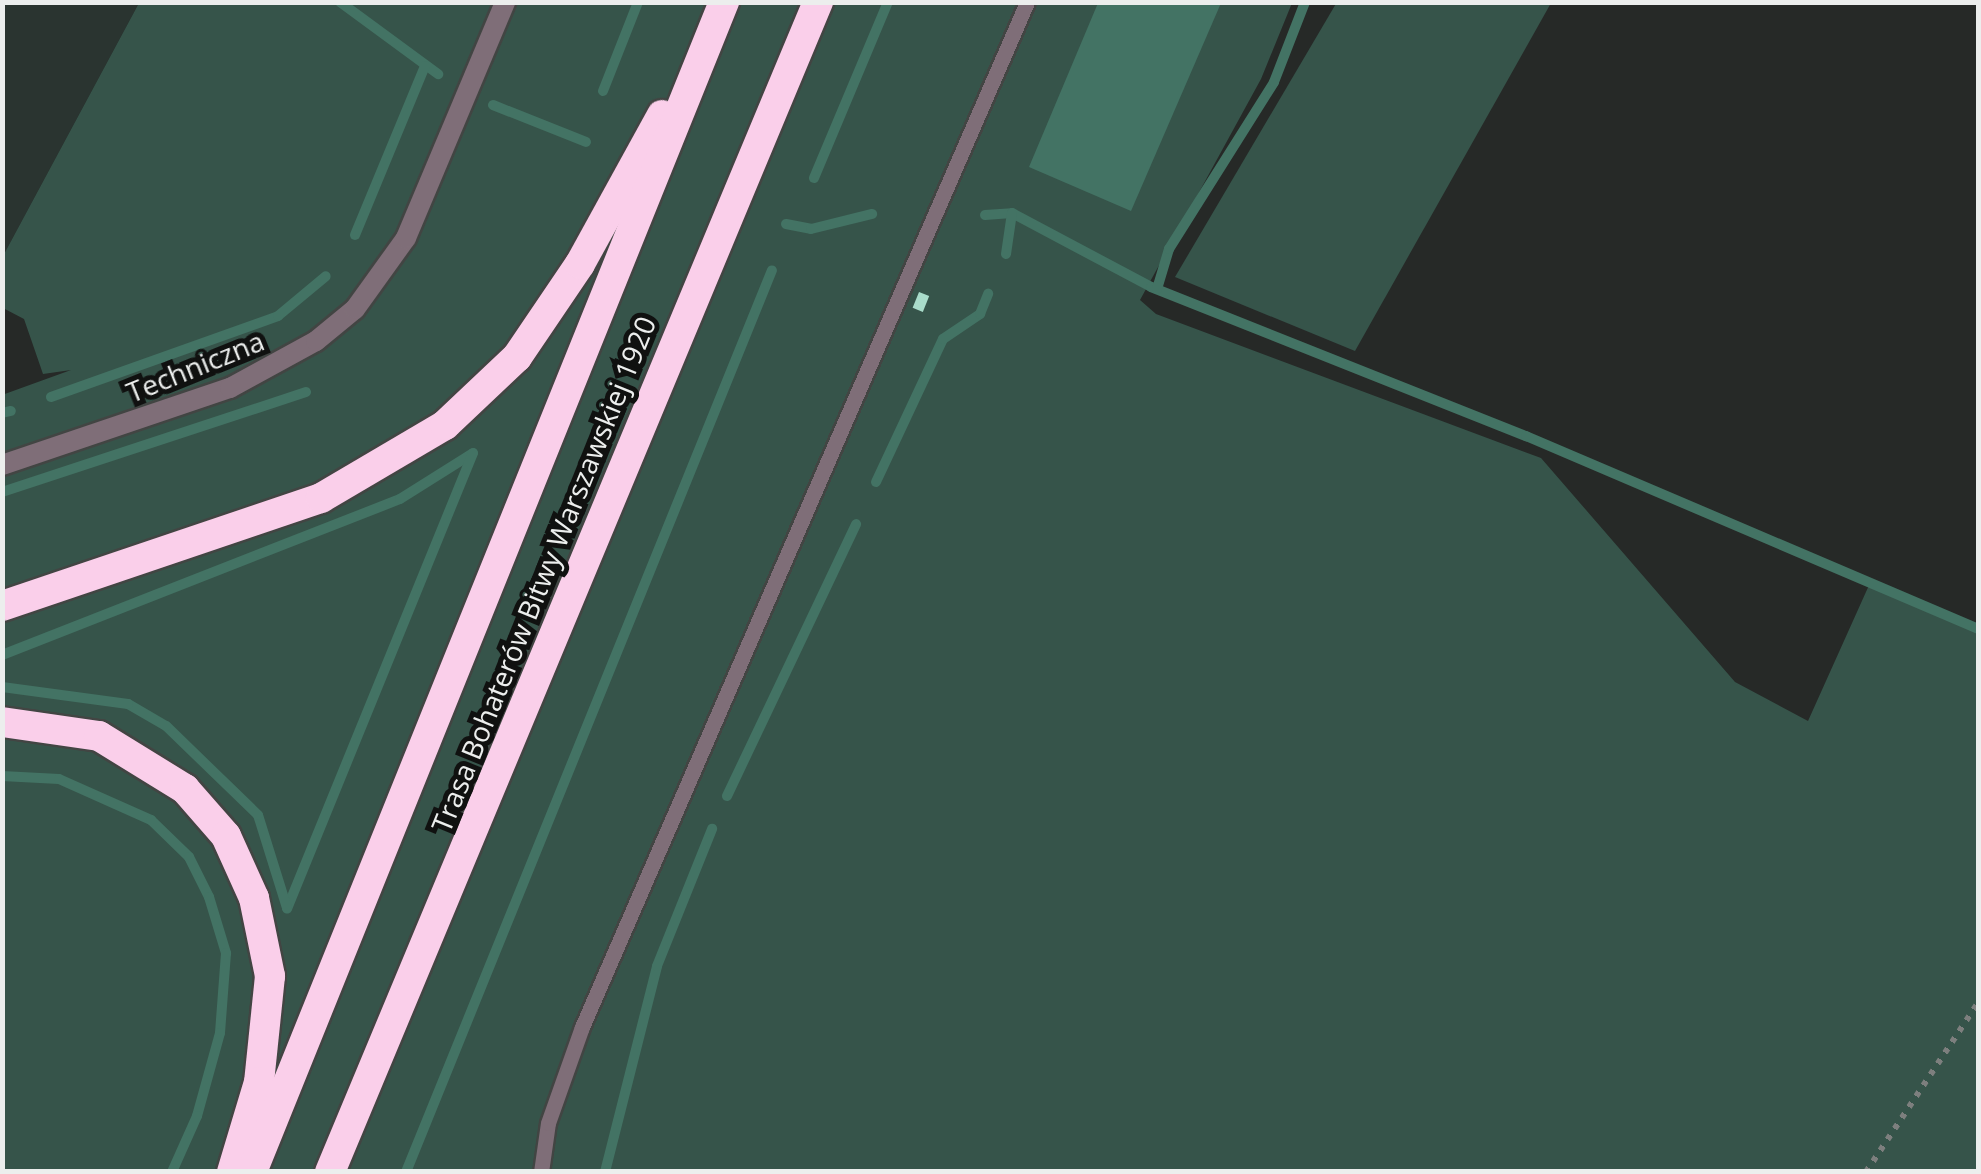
<!DOCTYPE html>
<html>
<head>
<meta charset="utf-8">
<style>
	body { margin:0 }
	#map { position:relative; width:1981px; height:1174px; overflow:hidden; background:#262927; font-family:"Open Sans",sans-serif }
	div>[style] { position:absolute }
	[style*='--x'] { left:calc(var(--x)*1px); top:calc(var(--y)*1px); width:calc(var(--w)*1px); rotate:calc(var(--a)*1deg) }
	.built>* { inset:0; background:#2a3430 }
	.green>* { inset:0; background:#36544a }
	.water>* { inset:0; background:#437364 }
	.stream>* { height:10px; margin:-5px; padding:0 5px; transform-origin:5px; border-radius:5px; background:#437364 }
	.building>* { inset:0; background:#a9dcca; transform-origin:0 0 }
	.path>* { height:6px; margin-top:-3px; transform-origin:0; background:repeating-linear-gradient(90deg,#7d7f7e 0 5px,transparent 0 13px) }
	.roads { filter:drop-shadow(2px 0 #424543) drop-shadow(-2px 0 #424543) drop-shadow(0 2px #424543) drop-shadow(0 -2px #424543) }
	.service>* { height:15px; margin:-7.5px; padding:0 7.5px; transform-origin:7.5px; border-radius:7.5px; background:#7f6e78 }
	.minor>* { height:20px; margin:-10px; padding:0 10px; transform-origin:10px; border-radius:10px; background:#7f6e78 }
	.motorway>* { height:30px; margin:-15px; padding:0 15px; transform-origin:15px; border-radius:15px; background:#facfea }
	span { translate:-50% -50%; white-space:nowrap; text-align:center; line-height:1.15; -webkit-text-stroke:10px #101110; paint-order:stroke }
	.street-label { font-size:28px; color:#eceeed }
	.frame { position:absolute; inset:0; border:5px solid #eceeed; pointer-events:none }
</style>
</head>
<body>
<div id="map">
	<div class="built">
		<i style="clip-path:polygon(3px 3px,139px 3px,3px 256px)"></i>
	</div>
	<div class="green">
		<i style="clip-path:polygon(1337px 2px,1551px 3px,1355px 351px,1175px 277px)"></i>
		<i style="clip-path:polygon(139px 3px,1292px 3px,1261px 79px,1140px 300px,1156px 314px,1541px 458px,1735px 682px,1808px 721px,1870px 583px,1978px 629px,1978px 1171px,3px 1171px,2px 395px,71px 370px,43px 374px,24px 319px,3px 308px,3px 256px)"></i>
	</div>
	<div class="water">
		<i style="clip-path:polygon(1098px 3px,1221px 3px,1131px 211px,1029px 167px)"></i>
	</div>
	<div class="stream">
		<i style="--x:340;--y:2;--w:122;--a:36.3"></i>
		<i style="--x:603;--y:91;--w:96;--a:-68.5"></i>
		<i style="--x:493;--y:105;--w:100;--a:21.7"></i>
		<i style="--x:814;--y:178;--w:191;--a:-67.2"></i>
		<i style="--x:985;--y:215;--w:27;--a:-4"></i>
		<i style="--x:1012;--y:213;--w:157;--a:28"></i>
		<i style="--x:1151;--y:287;--w:404;--a:21.7"></i>
		<i style="--x:1526;--y:436;--w:491;--a:23.1"></i>
		<i style="--x:786;--y:224;--w:25;--a:11"></i>
		<i style="--x:811;--y:229;--w:63;--a:-13.8"></i>
		<i style="--x:355;--y:235;--w:183;--a:-67.5"></i>
		<i style="--x:1006;--y:254;--w:41;--a:-81.7"></i>
		<i style="--x:1157;--y:289;--w:42;--a:-73.3"></i>
		<i style="--x:1169;--y:249;--w:197;--a:-57.8"></i>
		<i style="--x:1274;--y:82;--w:86;--a:-68.8"></i>
		<i style="--x:51;--y:397;--w:241;--a:-19.6"></i>
		<i style="--x:278;--y:316;--w:62;--a:-39.8"></i>
		<i style="--x:2;--y:413;--w:9;--a:-13"></i>
		<i style="--x:876;--y:482;--w:158;--a:-64.9"></i>
		<i style="--x:943;--y:339;--w:45;--a:-34"></i>
		<i style="--x:980;--y:314;--w:22;--a:-68"></i>
		<i style="--x:2;--y:492;--w:320;--a:-18.2"></i>
		<i style="--x:2;--y:655;--w:427;--a:-21.4"></i>
		<i style="--x:400;--y:499;--w:86;--a:-32.2"></i>
		<i style="--x:473;--y:453;--w:492;--a:112.2"></i>
		<i style="--x:287;--y:908;--w:97;--a:-107.3"></i>
		<i style="--x:258;--y:815;--w:128;--a:-135.9"></i>
		<i style="--x:166;--y:726;--w:44;--a:-149.9"></i>
		<i style="--x:128;--y:704;--w:127;--a:-172.3"></i>
		<i style="--x:2;--y:776;--w:57;--a:3"></i>
		<i style="--x:59;--y:779;--w:101;--a:24"></i>
		<i style="--x:151;--y:820;--w:53;--a:44.2"></i>
		<i style="--x:189;--y:857;--w:45;--a:63.4"></i>
		<i style="--x:209;--y:897;--w:59;--a:73.1"></i>
		<i style="--x:226;--y:953;--w:80;--a:94.3"></i>
		<i style="--x:220;--y:1033;--w:86;--a:105.5"></i>
		<i style="--x:197;--y:1116;--w:61;--a:114.1"></i>
		<i style="--x:727;--y:796;--w:301;--a:-64.6"></i>
		<i style="--x:406;--y:1172;--w:973;--a:-67.91"></i>
		<i style="--x:605;--y:1172;--w:212;--a:-75.8"></i>
		<i style="--x:657;--y:966;--w:148;--a:-68.1"></i>
	</div>
	<div class="building">
		<i style="left:919px;top:292px;width:11px;height:17px;rotate:22deg"></i>
	</div>
	<div class="path">
		<i style="--x:1866;--y:1172;--w:203;--a:-56.5"></i>
	</div>
	<div class="roads">
		<div class="service">
			<i style="--x:541;--y:1172;--w:49;--a:-81.9"></i>
			<i style="--x:548;--y:1123;--w:102;--a:-70.5"></i>
			<i style="--x:582;--y:1027;--w:1117;--a:-66.53"></i>
		</div>
		<div class="minor">
			<i style="--x:2;--y:465;--w:241;--a:-18.7"></i>
			<i style="--x:230;--y:388;--w:98;--a:-28.7"></i>
			<i style="--x:316;--y:341;--w:50;--a:-39.4"></i>
			<i style="--x:355;--y:309;--w:87;--a:-54.3"></i>
			<i style="--x:406;--y:238;--w:256;--a:-67.2"></i>
		</div>
		<div class="motorway">
			<i style="--x:2;--y:606;--w:337;--a:-18.7"></i>
			<i style="--x:321;--y:498;--w:144;--a:-30.5"></i>
			<i style="--x:445;--y:425;--w:99;--a:-43.4"></i>
			<i style="--x:517;--y:357;--w:112;--a:-55.9"></i>
			<i style="--x:580;--y:264;--w:170;--a:-61.2"></i>
			<i style="--x:2;--y:722;--w:98;--a:8.2"></i>
			<i style="--x:99;--y:736;--w:101;--a:31.6"></i>
			<i style="--x:185;--y:789;--w:62;--a:48.9"></i>
			<i style="--x:226;--y:836;--w:68;--a:65.7"></i>
			<i style="--x:254;--y:898;--w:80;--a:78.4"></i>
			<i style="--x:270;--y:976;--w:107;--a:95.9"></i>
			<i style="--x:259;--y:1082;--w:94;--a:106.7"></i>
			<i style="--x:252;--y:1172;--w:1262;--a:-68.03"></i>
			<i style="--x:330;--y:1172;--w:1268;--a:-67.36"></i>
		</div>
	</div>
	<div class="street-label">
		<span style="left:195px;top:366px;rotate:-22deg">Techniczna</span>
		<span style="left:543px;top:574px;rotate:-68deg">Trasa Bohaterów Bitwy Warszawskiej 1920</span>
	</div>
	<div class="frame"></div>
</div>
</body>
</html>
